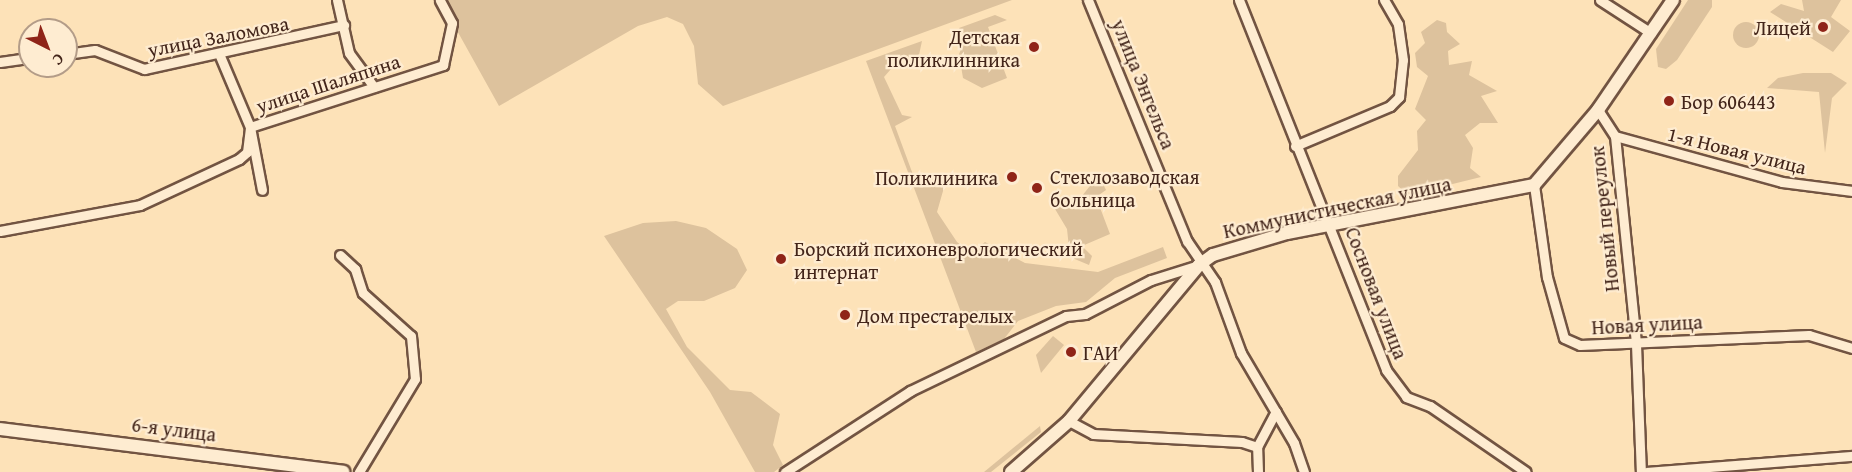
<!DOCTYPE html>
<html>
<head>
<meta charset="utf-8">
<style>
	body { margin:0 }
	#map { position:relative; width:1852px; height:472px; overflow:hidden; background:#fde2b8; font-family:"Gentium Book Plus",serif }
	div>[style] { position:absolute }
	[style*='--x'] { left:calc(var(--x)*1px); top:calc(var(--y)*1px); width:calc(var(--w)*1px); rotate:calc(var(--a)*1deg) }
	.green>* { inset:0; background:#ddc29d }
	.round { border-radius:50% }
	.roads { filter:drop-shadow(2px 0 #725442) drop-shadow(-2px 0 #725442) drop-shadow(0 2px #725442) drop-shadow(0 -2px #725442) }
	.street>* { height:9px; margin:-4.5px; padding:0 4.5px; transform-origin:4.5px; border-radius:4.5px; background:#feecd1 }
	.secondary>* { height:12px; margin:-6px; padding:0 6px; transform-origin:6px; border-radius:6px; background:#feecd1 }
	.dots>* { width:16px; height:16px; translate:-50% -50%; box-sizing:border-box; border:3px solid #feecd1; border-radius:50% }
	span { translate:-50% -50%; white-space:nowrap; text-align:center; line-height:1.15; -webkit-text-stroke:4.5px #feecd1; paint-order:stroke }
	.poi-label { font-size:20px; color:#43251a }
	.right { translate:-100% -50%; text-align:right }
	.left { translate:0 -50%; text-align:left }
	.street-label { font-size:20px; color:#43251a }
	.north { position:absolute; left:18px; top:18px; width:60px; height:60px; box-sizing:border-box; background:#feecd1; border:2px solid #b39c88; border-radius:50%; rotate:138deg; font-size:16px; font-weight:700; line-height:24px; text-align:center; color:#43251a }
	.north::after { content:''; display:block; margin:auto; width:21px; height:27px; background:#8f2418; clip-path:polygon(50% 0,100% 100%,50% 72%,0 100%) }
</style>
</head>
<body>
<div id="map">
	<div class="green">
		<i style="clip-path:polygon(440px 0,1012px 0,723px 106px,698px 84px,694px 46px,683px 24px,667px 17px,638px 26px,499px 106px)"></i>
		<i style="clip-path:polygon(1688px 0,1712px 0,1712px 7px,1677px 60px,1666px 69px,1658px 67px,1656px 49px)"></i>
		<i style="clip-path:polygon(1802px 0,1841px 0,1831px 17px,1850px 31px,1833px 52px,1770px 12px,1781px 4px,1804px 11px)"></i>
		<i style="clip-path:polygon(995px 15px,1007px 20px,988px 27px,1007px 78px,982px 88px,963px 78px,959px 54px,966px 38px,959px 28px)"></i>
		<i style="clip-path:polygon(1437px 20px,1446px 23px,1447px 32px,1460px 44px,1448px 51px,1449px 65px,1472px 61px,1469px 75px,1497px 91px,1481px 96px,1498px 123px,1480px 123px,1465px 135px,1473px 148px,1470px 168px,1481px 177px,1408px 195px,1398px 186px,1398px 176px,1418px 150px,1417px 131px,1426px 120px,1415px 109px,1428px 76px,1417px 67px,1415px 53px,1425px 43px,1421px 32px)"></i>
		<i class="round" style="left:1733px;top:22px;width:26px;height:26px"></i>
		<i style="clip-path:polygon(922px 41px,919px 55px,898px 61px,884px 77px,902px 115px,912px 117px,895px 126px,915px 180px,931px 175px,945px 184px,937px 212px,957px 242px,971px 253px,985px 242px,1025px 263px,1098px 272px,1163px 247px,1167px 258px,1115px 278px,1086px 302px,1056px 306px,1018px 321px,1004px 339px,976px 352px,866px 61px)"></i>
		<i style="clip-path:polygon(1803px 73px,1831px 73px,1847px 83px,1832px 98px,1825px 153px,1819px 92px,1767px 88px,1778px 78px)"></i>
		<i style="clip-path:polygon(1093px 182px,1102px 182px,1106px 190px,1096px 197px,1110px 234px,1082px 246px,1092px 256px,1089px 265px,1070px 257px,1067px 229px,1055px 209px,1082px 196px)"></i>
		<i style="clip-path:polygon(676px 221px,706px 228px,737px 249px,747px 270px,735px 288px,704px 301px,678px 301px,666px 309px,687px 347px,730px 390px,751px 392px,780px 414px,773px 445px,783px 465px,774px 472px,755px 472px,710px 392px,604px 236px,643px 223px)"></i>
		<i style="clip-path:polygon(1053px 336px,1064px 345px,1041px 373px,1036px 355px)"></i>
		<i style="clip-path:polygon(1040px 426px,1041px 432px,991px 472px,984px 472px)"></i>
	</div>
	<div class="roads">
		<div class="street">
			<i style="--x:337;--y:0;--w:54;--a:77.2"></i>
			<i style="--x:349;--y:53;--w:42;--a:53.7"></i>
			<i style="--x:1088;--y:0;--w:261;--a:67.7"></i>
			<i style="--x:1187;--y:241;--w:50;--a:55.7"></i>
			<i style="--x:1215;--y:282;--w:76;--a:69.9"></i>
			<i style="--x:1241;--y:353;--w:104;--a:59.5"></i>
			<i style="--x:1294;--y:443;--w:31;--a:71"></i>
			<i style="--x:1239;--y:0;--w:398;--a:68.3"></i>
			<i style="--x:1386;--y:370;--w:34;--a:53"></i>
			<i style="--x:1406;--y:397;--w:26;--a:21"></i>
			<i style="--x:1430;--y:406;--w:116;--a:34.5"></i>
			<i style="--x:1600;--y:0;--w:61;--a:32.9"></i>
			<i style="--x:66;--y:54;--w:29;--a:-8"></i>
			<i style="--x:95;--y:50;--w:53;--a:21.2"></i>
			<i style="--x:144;--y:69;--w:205;--a:-12.4"></i>
			<i style="--x:220;--y:56;--w:77;--a:67.1"></i>
			<i style="--x:250;--y:127;--w:64;--a:79.2"></i>
			<i style="--x:0;--y:62;--w:30;--a:-8"></i>
			<i style="--x:1598;--y:110;--w:31;--a:57"></i>
			<i style="--x:1615;--y:136;--w:209;--a:84.2"></i>
			<i style="--x:1636;--y:344;--w:128;--a:87.8"></i>
			<i style="--x:1615;--y:136;--w:173;--a:15.4"></i>
			<i style="--x:1782;--y:182;--w:71;--a:7.3"></i>
			<i style="--x:1295;--y:146;--w:103;--a:-22.8"></i>
			<i style="--x:1390;--y:106;--w:13;--a:-45"></i>
			<i style="--x:1399;--y:97;--w:37;--a:-84"></i>
			<i style="--x:1403;--y:60;--w:36;--a:-98"></i>
			<i style="--x:1398;--y:24;--w:28;--a:-120"></i>
			<i style="--x:1534;--y:185;--w:93;--a:82"></i>
			<i style="--x:1547;--y:277;--w:63;--a:74.4"></i>
			<i style="--x:1564;--y:338;--w:17;--a:24"></i>
			<i style="--x:1580;--y:345;--w:229;--a:-2.5"></i>
			<i style="--x:1809;--y:335;--w:45;--a:16.8"></i>
			<i style="--x:0;--y:231;--w:142;--a:-10.5"></i>
			<i style="--x:140;--y:205;--w:109;--a:-24.9"></i>
			<i style="--x:239;--y:159;--w:11;--a:-41"></i>
			<i style="--x:247;--y:152;--w:25;--a:-83"></i>
			<i style="--x:250;--y:127;--w:203;--a:-17.8"></i>
			<i style="--x:443;--y:65;--w:43;--a:-77.9"></i>
			<i style="--x:452;--y:23;--w:26;--a:-118"></i>
			<i style="--x:340;--y:255;--w:21;--a:43"></i>
			<i style="--x:355;--y:269;--w:25;--a:72"></i>
			<i style="--x:363;--y:293;--w:64;--a:41.9"></i>
			<i style="--x:411;--y:336;--w:43;--a:84.7"></i>
			<i style="--x:415;--y:379;--w:109;--a:121.1"></i>
			<i style="--x:1069;--y:421;--w:27;--a:28"></i>
			<i style="--x:1093;--y:434;--w:149;--a:3.1"></i>
			<i style="--x:1242;--y:442;--w:16;--a:18"></i>
			<i style="--x:785;--y:472;--w:149;--a:-32.9"></i>
			<i style="--x:910;--y:391;--w:173;--a:-25.7"></i>
			<i style="--x:1066;--y:316;--w:19;--a:-6"></i>
			<i style="--x:1085;--y:314;--w:74;--a:-27.3"></i>
			<i style="--x:1151;--y:280;--w:50;--a:-17.4"></i>
			<i style="--x:1258;--y:472;--w:25;--a:-92"></i>
			<i style="--x:1257;--y:447;--w:40;--a:-62"></i>
			<i style="--x:1647;--y:472;--w:206;--a:-4.5"></i>
		</div>
		<div class="secondary">
			<i style="--x:0;--y:429;--w:346;--a:7.1"></i>
			<i style="--x:1011;--y:472;--w:77;--a:-41.3"></i>
			<i style="--x:1069;--y:421;--w:203;--a:-50.2"></i>
			<i style="--x:1199;--y:265;--w:17;--a:-36"></i>
			<i style="--x:1213;--y:255;--w:77;--a:-16.6"></i>
			<i style="--x:1287;--y:233;--w:252;--a:-11"></i>
			<i style="--x:1534;--y:185;--w:99;--a:-49.5"></i>
			<i style="--x:1598;--y:110;--w:133;--a:-55.7"></i>
		</div>
	</div>
	<div class="dots">
		<i style="left:1823px;top:27px;background:#8f2418"></i>
		<i style="left:1034px;top:47px;background:#8f2418"></i>
		<i style="left:1669px;top:101px;background:#8f2418"></i>
		<i style="left:1012px;top:177px;background:#8f2418"></i>
		<i style="left:1037px;top:188px;background:#8f2418"></i>
		<i style="left:781px;top:259px;background:#8f2418"></i>
		<i style="left:845px;top:315px;background:#8f2418"></i>
		<i style="left:1071px;top:352px;background:#8f2418"></i>
	</div>
	<div class="poi-label">
		<span class="right" style="left:1811px;top:27px">Лицей</span>
		<span class="right" style="left:1020px;top:48px">Детская<br>поликлинника</span>
		<span class="left" style="left:1681px;top:101px">Бор 606443</span>
		<span class="left" style="left:1050px;top:188px">Стеклозаводская<br>больница</span>
		<span class="right" style="left:998px;top:177px">Поликлиника</span>
		<span class="left" style="left:794px;top:260px">Борский психоневрологический<br>интернат</span>
		<span class="left" style="left:857px;top:315px">Дом престарелых</span>
		<span class="left" style="left:1083px;top:352px">ГАИ</span>
	</div>
	<div class="street-label">
		<span style="left:218px;top:36px;rotate:-11deg">улица Заломова</span>
		<span style="left:328px;top:83px;rotate:-18deg">улица Шаляпина</span>
		<span style="left:1144px;top:84px;rotate:68deg">улица Энгельса</span>
		<span style="left:1737px;top:150px;rotate:14deg">1-я Новая улица</span>
		<span style="left:1337px;top:207px;rotate:-12deg">Коммунистическая улица</span>
		<span style="left:1604px;top:219px;rotate:-96deg">Новый переулок</span>
		<span style="left:1377px;top:293px;rotate:69deg">Сосновая улица</span>
		<span style="left:1647px;top:324px;rotate:-3deg">Новая улица</span>
		<span style="left:174px;top:429px;rotate:7deg">6-я улица</span>
	</div>
	<div class="north">С</div>
</div>
</body>
</html>
